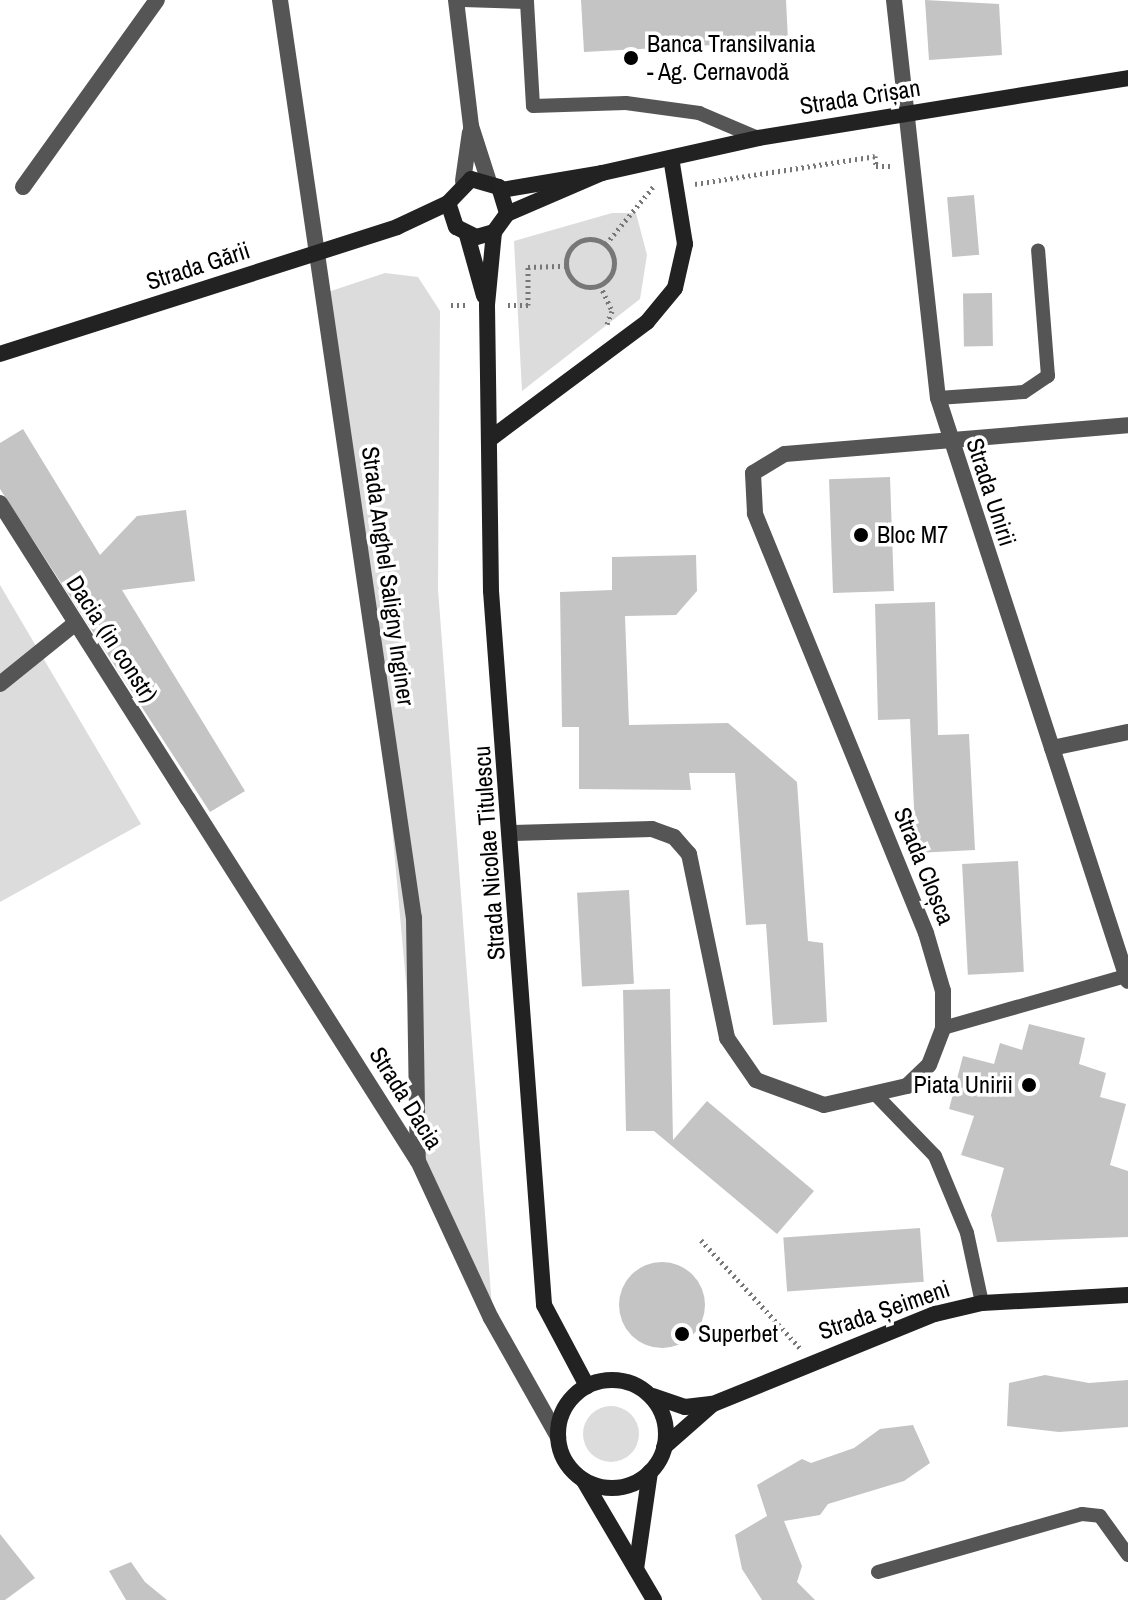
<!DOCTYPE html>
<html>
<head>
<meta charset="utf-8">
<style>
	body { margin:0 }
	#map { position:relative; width:1128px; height:1600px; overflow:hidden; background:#fff; font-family:"Archivo Narrow",sans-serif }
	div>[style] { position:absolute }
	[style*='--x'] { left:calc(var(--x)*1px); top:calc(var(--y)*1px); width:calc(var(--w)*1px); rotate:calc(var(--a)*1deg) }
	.green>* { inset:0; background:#dcdcdc }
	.round { border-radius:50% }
	.building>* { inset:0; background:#c4c4c4; transform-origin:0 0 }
	.path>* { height:5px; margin-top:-2.5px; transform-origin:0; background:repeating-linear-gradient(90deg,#777 0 2px,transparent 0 6px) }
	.path>.ring { margin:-2.5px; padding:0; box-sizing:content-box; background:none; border:5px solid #777; border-radius:50% }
	.service>* { height:14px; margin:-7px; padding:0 7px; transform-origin:7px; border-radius:7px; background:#555 }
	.pedestrian>* { height:16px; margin:-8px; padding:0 8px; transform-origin:8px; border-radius:8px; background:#555 }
	.minor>* { height:16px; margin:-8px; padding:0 8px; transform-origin:8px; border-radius:8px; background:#555 }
	.tertiary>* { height:16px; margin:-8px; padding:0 8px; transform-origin:8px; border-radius:8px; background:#555 }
	.secondary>* { height:16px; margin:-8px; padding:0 8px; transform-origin:8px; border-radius:8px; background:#222 }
	.secondary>.ring { margin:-8px; padding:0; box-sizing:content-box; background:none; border:16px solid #222; border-radius:50% }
	.secondary-bridge>* { height:16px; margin:-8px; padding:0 8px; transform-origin:8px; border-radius:8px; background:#222 }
	.dots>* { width:22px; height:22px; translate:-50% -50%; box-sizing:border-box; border:4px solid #fff; border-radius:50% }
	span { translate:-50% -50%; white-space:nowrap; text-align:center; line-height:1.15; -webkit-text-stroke:7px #fff; paint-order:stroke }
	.poi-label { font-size:24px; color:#000 }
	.left { translate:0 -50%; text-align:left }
	.right { translate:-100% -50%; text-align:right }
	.street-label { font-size:24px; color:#000 }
</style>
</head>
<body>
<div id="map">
	<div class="green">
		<i style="clip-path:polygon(612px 213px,636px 213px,647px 255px,640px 299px,522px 391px,514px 241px)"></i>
		<i style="clip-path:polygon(385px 273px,418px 277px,440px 311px,438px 589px,494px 1334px,452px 1249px,420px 1139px,390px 804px,325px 293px)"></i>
		<i style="clip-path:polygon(0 585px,141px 824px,0 902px)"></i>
		<i class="round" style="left:583px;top:1406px;width:56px;height:56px"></i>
	</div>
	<div class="building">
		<i style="clip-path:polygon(581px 0,786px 0,788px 41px,584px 52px)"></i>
		<i style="clip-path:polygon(925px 0,999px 4px,1002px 55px,929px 60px)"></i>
		<i style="left:974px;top:195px;width:60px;height:27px;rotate:85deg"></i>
		<i style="left:992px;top:293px;width:53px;height:29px;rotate:89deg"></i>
		<i style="clip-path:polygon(23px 429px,100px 555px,137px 516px,186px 510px,195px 581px,122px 590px,245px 791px,210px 812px,0 489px,0 443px)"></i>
		<i style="left:890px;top:477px;width:114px;height:61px;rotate:88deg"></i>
		<i style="clip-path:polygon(696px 555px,697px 591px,676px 615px,625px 616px,629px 725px,728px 723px,797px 782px,808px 941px,823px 943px,827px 1022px,773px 1025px,766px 924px,746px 925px,735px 773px,689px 773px,691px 790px,579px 789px,579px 727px,562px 727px,560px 592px,612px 590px,612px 557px)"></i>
		<i style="clip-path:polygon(935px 602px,938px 735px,969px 734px,975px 850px,916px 853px,910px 719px,878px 720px,875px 604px)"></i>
		<i style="left:1018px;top:861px;width:111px;height:56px;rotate:87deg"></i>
		<i style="left:629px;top:890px;width:94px;height:52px;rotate:87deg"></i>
		<i style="clip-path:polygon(670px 989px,673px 1140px,707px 1101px,814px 1191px,777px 1234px,654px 1131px,626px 1131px,623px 990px)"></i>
		<i style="clip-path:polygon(1029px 1024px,1085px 1038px,1079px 1064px,1106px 1073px,1100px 1097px,1126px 1104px,1110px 1165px,1128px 1171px,1128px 1237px,997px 1242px,991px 1215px,1004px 1168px,961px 1155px,974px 1116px,949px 1109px,963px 1056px,994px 1064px,1000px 1043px,1022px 1050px)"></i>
		<i style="left:920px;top:1228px;width:54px;height:137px;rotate:86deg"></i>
		<i class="round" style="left:619px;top:1262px;width:86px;height:86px"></i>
		<i style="clip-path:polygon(1045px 1375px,1089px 1383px,1128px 1380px,1128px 1427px,1059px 1432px,1007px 1426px,1009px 1383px)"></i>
		<i style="clip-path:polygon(913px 1425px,930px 1463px,904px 1481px,828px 1504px,820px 1515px,784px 1521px,802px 1566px,797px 1582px,815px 1600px,762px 1600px,742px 1569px,735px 1535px,767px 1516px,757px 1485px,802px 1459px,811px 1463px,854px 1448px,880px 1429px)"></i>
		<i style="clip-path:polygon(0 1534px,35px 1578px,5px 1600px,0 1600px)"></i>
		<i style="clip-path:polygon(131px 1562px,145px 1582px,167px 1600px,126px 1600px,109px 1571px)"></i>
	</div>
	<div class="path">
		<i style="--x:695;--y:184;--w:182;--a:-8.8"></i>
		<i style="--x:875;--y:156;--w:10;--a:84"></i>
		<i style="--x:876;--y:166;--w:18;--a:0"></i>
		<i class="ring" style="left:566px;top:239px;width:43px;height:43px"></i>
		<i style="--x:606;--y:244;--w:74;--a:-50.5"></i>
		<i style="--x:600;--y:285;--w:29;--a:65"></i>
		<i style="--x:612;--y:311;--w:14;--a:111"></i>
		<i style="--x:451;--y:305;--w:15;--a:0"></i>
		<i style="--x:508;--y:305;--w:20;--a:0"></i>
		<i style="--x:528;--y:305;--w:38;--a:-90"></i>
		<i style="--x:528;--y:267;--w:38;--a:-2"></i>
		<i style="--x:701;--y:1240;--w:147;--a:47.5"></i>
	</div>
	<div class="service">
		<i style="--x:463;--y:0;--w:64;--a:1.8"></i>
		<i style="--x:527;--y:2;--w:104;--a:86.7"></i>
		<i style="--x:533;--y:106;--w:93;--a:-1.8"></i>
		<i style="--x:626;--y:103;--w:74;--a:7.8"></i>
		<i style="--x:699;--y:113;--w:64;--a:23"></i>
		<i style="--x:938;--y:398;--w:86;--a:-4"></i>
		<i style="--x:1024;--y:392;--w:29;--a:-34"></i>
		<i style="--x:1048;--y:376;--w:126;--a:-94.5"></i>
		<i style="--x:943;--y:1028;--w:190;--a:-15.9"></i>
		<i style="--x:877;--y:1096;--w:83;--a:46"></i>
		<i style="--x:935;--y:1156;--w:83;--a:67.4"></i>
		<i style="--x:967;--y:1233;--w:72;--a:77.9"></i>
		<i style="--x:878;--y:1572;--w:212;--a:-15.9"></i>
		<i style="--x:1082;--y:1514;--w:18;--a:6"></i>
		<i style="--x:1100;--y:1516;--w:48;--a:54.3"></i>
	</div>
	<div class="pedestrian">
		<i style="--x:0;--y:503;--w:351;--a:57.6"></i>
	</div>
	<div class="minor">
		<i style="--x:23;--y:187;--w:230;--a:-54.4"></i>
		<i style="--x:0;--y:684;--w:92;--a:-38.9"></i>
		<i style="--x:1052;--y:748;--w:78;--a:-11.9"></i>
		<i style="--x:188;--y:799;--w:429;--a:57.6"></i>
		<i style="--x:513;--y:833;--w:139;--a:-1.6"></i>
		<i style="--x:652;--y:829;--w:23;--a:20"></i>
		<i style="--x:674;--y:837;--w:23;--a:49"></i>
		<i style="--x:689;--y:854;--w:188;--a:78.3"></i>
		<i style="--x:727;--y:1038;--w:51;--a:55.4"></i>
		<i style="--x:756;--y:1080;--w:72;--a:20.2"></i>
		<i style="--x:824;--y:1105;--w:85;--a:-12.9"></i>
		<i style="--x:907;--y:1086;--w:30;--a:-44"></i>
		<i style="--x:929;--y:1065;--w:40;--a:-69"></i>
		<i style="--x:943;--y:1028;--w:37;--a:-90"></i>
		<i style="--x:943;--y:991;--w:60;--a:-106.3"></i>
		<i style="--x:926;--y:933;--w:453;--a:-112.2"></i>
		<i style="--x:755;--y:513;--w:40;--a:-92.9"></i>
		<i style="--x:753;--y:473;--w:37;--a:-31"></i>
		<i style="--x:785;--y:454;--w:344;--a:-4.8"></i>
	</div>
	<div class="tertiary">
		<i style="--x:280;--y:0;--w:928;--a:81.7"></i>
		<i style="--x:414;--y:918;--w:243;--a:89.1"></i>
		<i style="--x:418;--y:1161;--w:173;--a:65.1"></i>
		<i style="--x:491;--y:1318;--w:137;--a:60.6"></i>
		<i style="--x:456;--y:0;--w:127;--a:83.2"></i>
		<i style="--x:471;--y:126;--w:56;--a:72.2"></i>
		<i style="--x:894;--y:0;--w:400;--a:83.7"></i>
		<i style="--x:938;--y:398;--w:613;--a:71.95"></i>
		<i style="--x:463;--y:181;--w:49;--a:-81.9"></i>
	</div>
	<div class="secondary">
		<i style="--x:602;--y:173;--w:160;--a:-12.6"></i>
		<i style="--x:758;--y:138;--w:375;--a:-9.2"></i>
		<i style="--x:502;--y:190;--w:101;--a:-9.6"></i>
		<i style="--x:602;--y:173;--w:103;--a:156.7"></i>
		<i style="--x:397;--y:227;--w:56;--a:-25.2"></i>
		<i style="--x:448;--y:203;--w:33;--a:-46"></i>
		<i style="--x:471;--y:179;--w:29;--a:16"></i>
		<i style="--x:499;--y:187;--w:28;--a:73"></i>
		<i style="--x:507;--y:214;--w:22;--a:126"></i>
		<i style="--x:494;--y:232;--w:19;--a:164"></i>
		<i style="--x:476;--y:237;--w:22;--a:-153"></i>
		<i style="--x:456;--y:227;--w:25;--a:-108"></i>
		<i style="--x:494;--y:232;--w:73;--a:95.5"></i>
		<i style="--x:487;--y:305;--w:286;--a:89.2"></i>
		<i style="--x:491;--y:591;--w:716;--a:85.75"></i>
		<i style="--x:544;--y:1305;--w:92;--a:62"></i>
		<i style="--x:467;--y:235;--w:63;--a:74.4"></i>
		<i style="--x:490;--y:439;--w:196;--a:-36.7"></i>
		<i style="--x:647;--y:322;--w:44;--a:-50.5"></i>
		<i style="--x:675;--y:288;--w:45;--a:-77.2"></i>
		<i style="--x:685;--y:244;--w:87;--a:-99.2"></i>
		<i class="ring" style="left:558px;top:1380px;width:92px;height:92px"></i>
		<i style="--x:653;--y:1396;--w:34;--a:19"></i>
		<i style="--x:685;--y:1407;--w:26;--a:-7"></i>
		<i style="--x:664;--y:1447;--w:65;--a:-41.3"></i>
		<i style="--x:713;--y:1404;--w:240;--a:-22.1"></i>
		<i style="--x:935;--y:1314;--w:48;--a:-13.2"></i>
		<i style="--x:982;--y:1303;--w:146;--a:-3.1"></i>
		<i style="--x:584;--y:1481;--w:138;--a:59.5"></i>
		<i style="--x:636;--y:1569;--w:98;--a:-81.8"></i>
	</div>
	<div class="secondary-bridge">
		<i style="--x:0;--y:354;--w:417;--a:-17.7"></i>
	</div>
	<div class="dots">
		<i style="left:631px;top:58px;background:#000"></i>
		<i style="left:861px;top:535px;background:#000"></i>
		<i style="left:1029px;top:1085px;background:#000"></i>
		<i style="left:682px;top:1334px;background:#000"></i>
	</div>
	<div class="poi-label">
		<span class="left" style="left:647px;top:58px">Banca Transilvania<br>- Ag. Cernavodă</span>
		<span class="left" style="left:877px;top:535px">Bloc M7</span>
		<span class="right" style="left:1013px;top:1085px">Piata Unirii</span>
		<span class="left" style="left:698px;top:1334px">Superbet</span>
	</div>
	<div class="street-label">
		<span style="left:860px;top:97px;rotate:-9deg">Strada Crișan</span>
		<span style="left:198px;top:266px;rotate:-18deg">Strada Gării</span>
		<span style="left:991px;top:492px;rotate:72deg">Strada Unirii</span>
		<span style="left:388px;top:576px;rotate:82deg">Strada Anghel Saligny Inginer</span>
		<span style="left:112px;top:639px;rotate:57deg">Dacia (in constr)</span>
		<span style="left:489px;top:853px;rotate:-94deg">Strada Nicolae Titulescu</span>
		<span style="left:924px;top:866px;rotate:68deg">Strada Cloșca</span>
		<span style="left:406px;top:1098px;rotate:58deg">Strada Dacia</span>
		<span style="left:884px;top:1310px;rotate:-19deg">Strada Șeimeni</span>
	</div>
</div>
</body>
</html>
